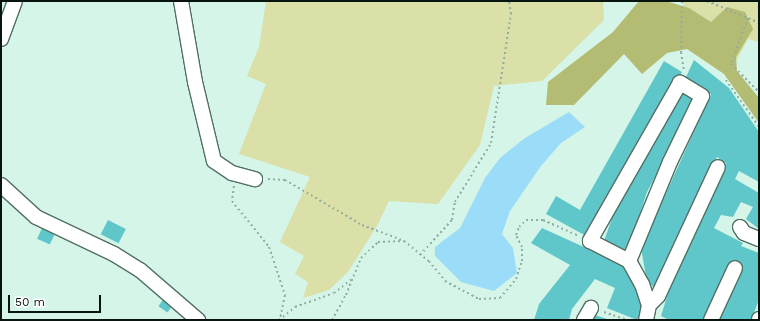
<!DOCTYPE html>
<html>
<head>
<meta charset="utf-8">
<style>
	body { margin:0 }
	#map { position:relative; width:760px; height:321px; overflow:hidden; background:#d4f5e8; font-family:"Work Sans",sans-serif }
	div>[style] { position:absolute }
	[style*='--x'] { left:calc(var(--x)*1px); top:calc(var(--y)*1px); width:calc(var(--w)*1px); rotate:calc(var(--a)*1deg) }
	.green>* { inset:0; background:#dae0a7 }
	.forest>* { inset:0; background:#b4bb72 }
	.water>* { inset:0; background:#9bddf9 }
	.building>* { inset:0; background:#5fc7ca; transform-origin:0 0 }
	.path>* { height:2px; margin-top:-1px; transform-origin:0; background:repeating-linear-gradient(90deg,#93ada3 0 2px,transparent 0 5px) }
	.roads { filter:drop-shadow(1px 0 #526f64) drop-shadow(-1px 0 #526f64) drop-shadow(0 1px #526f64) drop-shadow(0 -1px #526f64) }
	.minor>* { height:14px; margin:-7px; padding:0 7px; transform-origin:7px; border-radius:7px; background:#fff }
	span { translate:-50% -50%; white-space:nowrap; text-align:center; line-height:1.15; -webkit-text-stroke:4px #fff; paint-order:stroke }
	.frame { position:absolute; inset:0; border:2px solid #081410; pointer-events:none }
	.scale { position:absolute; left:8px; top:295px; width:93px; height:18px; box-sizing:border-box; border:2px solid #081410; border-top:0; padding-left:5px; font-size:12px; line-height:14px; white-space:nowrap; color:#081410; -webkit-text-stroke:3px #fff; paint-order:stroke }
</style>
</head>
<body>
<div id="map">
	<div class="green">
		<i style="clip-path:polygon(266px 1px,603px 1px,604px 20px,542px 81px,494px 86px,480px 145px,438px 204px,389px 201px,377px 226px,348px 272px,329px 290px,303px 298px,308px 282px,295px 274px,304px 256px,280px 242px,310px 177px,239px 154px,266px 84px,247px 76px,259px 47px)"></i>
		<i style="clip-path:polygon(683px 1px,759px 1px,759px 42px,748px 39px,735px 63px,682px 41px)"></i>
	</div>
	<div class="forest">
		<i style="clip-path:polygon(639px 1px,669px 2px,689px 8px,711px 22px,727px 7px,745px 12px,753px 29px,736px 57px,737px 71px,759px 98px,759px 123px,724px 74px,687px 49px,667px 53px,642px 74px,624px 54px,574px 105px,546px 105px,548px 82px,613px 32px)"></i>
	</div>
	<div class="water">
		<i style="clip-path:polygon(569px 112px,585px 127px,561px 143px,541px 166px,510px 211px,502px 234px,513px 248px,517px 273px,494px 291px,461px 282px,435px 256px,435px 247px,460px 228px,485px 178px,500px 158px,525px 138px)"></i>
	</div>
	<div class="building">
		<i style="clip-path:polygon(694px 60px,729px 88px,759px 132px,759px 182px,739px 171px,735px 179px,759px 193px,759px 229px,746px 219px,753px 207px,741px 202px,733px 217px,721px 215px,714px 228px,743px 243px,741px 246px,759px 253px,759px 300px,751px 320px,717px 320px,740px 263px,734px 261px,705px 320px,669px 320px,661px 316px,677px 264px,726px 163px,717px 157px,655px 288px,647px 282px,641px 248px,711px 94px,685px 79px)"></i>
		<i style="clip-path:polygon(664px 61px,682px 72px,588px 237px,546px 214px,556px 196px,580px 210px)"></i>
		<i style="clip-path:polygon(680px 91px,696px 100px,647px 192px,627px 254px,604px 241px,618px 201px)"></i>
		<i style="left:108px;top:220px;width:20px;height:16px;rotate:27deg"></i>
		<i style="left:43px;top:226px;width:14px;height:14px;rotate:25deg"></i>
		<i style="clip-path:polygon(542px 228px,628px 267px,644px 304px,637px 320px,607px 308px,615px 288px,595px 279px,572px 309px,569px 320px,534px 320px,539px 304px,570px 265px,531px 243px)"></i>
		<i style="left:164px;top:298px;width:11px;height:10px;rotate:34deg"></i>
		<i style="clip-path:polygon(595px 315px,610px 320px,594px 320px)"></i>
	</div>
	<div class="path">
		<i style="--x:682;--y:1;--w:51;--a:91.1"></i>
		<i style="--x:681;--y:52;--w:19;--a:81"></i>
		<i style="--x:707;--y:1;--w:56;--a:22.9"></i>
		<i style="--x:748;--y:18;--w:49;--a:110.3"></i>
		<i style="--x:731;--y:64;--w:40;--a:45"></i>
		<i style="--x:726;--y:80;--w:57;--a:54.9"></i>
		<i style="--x:268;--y:179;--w:17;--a:3"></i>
		<i style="--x:285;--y:180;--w:89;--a:30.3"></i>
		<i style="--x:362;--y:225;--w:43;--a:20.6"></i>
		<i style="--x:234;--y:186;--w:15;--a:98"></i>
		<i style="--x:232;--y:201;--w:59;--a:51.2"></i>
		<i style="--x:269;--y:247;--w:51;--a:71.6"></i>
		<i style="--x:285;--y:295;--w:25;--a:102"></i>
		<i style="--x:420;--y:255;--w:47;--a:-47.6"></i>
		<i style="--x:452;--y:220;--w:18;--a:-81"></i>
		<i style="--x:455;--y:202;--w:69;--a:-58.6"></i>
		<i style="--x:491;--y:143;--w:131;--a:-81.2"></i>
		<i style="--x:511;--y:14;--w:13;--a:-99"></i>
		<i style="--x:604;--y:312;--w:24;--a:19"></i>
		<i style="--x:279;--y:320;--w:21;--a:-39"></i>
		<i style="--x:295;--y:307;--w:41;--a:-19.7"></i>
		<i style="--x:334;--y:293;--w:24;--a:-38"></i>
		<i style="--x:332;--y:320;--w:29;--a:-61"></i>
		<i style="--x:346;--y:295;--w:40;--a:-68"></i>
		<i style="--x:361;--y:258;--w:23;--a:-43"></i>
		<i style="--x:378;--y:242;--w:26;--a:-2"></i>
		<i style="--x:404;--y:241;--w:32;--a:39"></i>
		<i style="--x:429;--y:261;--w:26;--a:51"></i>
		<i style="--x:445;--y:281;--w:38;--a:28"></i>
		<i style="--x:479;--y:299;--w:21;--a:-3"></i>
		<i style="--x:500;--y:298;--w:25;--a:-50"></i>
		<i style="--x:516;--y:279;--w:19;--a:-72"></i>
		<i style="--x:522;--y:261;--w:14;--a:-90"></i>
		<i style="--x:522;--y:247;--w:13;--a:-117"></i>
		<i style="--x:516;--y:235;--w:9;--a:-69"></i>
		<i style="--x:519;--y:227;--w:10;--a:-45"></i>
		<i style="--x:526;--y:220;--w:17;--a:0"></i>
		<i style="--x:543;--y:220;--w:39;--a:24"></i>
	</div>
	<div class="roads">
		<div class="minor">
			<i style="--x:181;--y:1;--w:82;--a:80.2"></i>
			<i style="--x:195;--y:82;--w:81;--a:76.5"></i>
			<i style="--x:214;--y:161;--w:22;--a:34"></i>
			<i style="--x:232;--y:173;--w:24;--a:15"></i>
			<i style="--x:1;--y:39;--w:40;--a:-69.8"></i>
			<i style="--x:1;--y:185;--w:47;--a:42.4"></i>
			<i style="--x:36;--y:217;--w:86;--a:25.4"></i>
			<i style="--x:114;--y:254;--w:31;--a:32"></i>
			<i style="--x:140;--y:270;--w:77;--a:40.8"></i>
			<i style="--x:740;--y:227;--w:7;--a:56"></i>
			<i style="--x:744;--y:233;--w:16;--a:22"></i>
			<i style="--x:629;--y:261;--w:107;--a:-67.5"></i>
			<i style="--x:670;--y:162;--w:73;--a:-64.1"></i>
			<i style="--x:702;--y:96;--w:26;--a:-149"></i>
			<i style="--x:680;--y:83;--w:182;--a:119.7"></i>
			<i style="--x:590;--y:241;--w:44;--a:27.1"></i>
			<i style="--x:629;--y:261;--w:26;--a:61"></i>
			<i style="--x:642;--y:284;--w:22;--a:72"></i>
			<i style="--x:649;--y:305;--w:15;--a:101"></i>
			<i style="--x:649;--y:305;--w:13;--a:-45"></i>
			<i style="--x:658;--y:296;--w:142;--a:-65.1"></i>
			<i style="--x:584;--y:320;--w:14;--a:-60"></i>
			<i style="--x:711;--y:320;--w:57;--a:-65.2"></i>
			<i style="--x:759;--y:320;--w:1;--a:-90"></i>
		</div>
	</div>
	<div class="frame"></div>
	<div class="scale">50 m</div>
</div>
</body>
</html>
